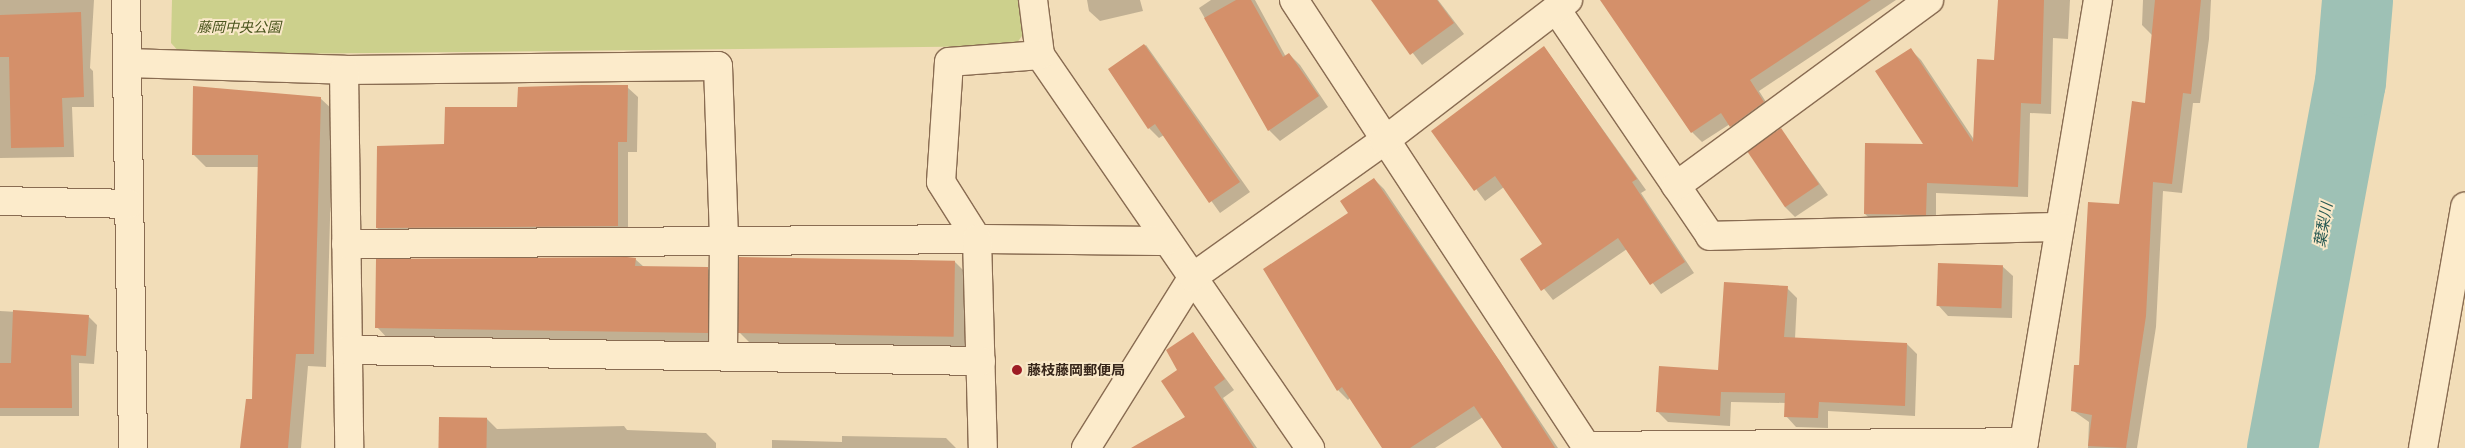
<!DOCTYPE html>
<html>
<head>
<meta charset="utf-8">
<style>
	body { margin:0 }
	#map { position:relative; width:2465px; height:448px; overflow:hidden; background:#f2ddb8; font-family:"IBM Plex Serif","Noto Sans JP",serif }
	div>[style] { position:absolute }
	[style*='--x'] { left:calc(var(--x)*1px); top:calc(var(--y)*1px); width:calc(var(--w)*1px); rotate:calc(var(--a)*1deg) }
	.green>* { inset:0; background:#ccd08c }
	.shadow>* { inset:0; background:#0003 }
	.river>* { height:71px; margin:-35.5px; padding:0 35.5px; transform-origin:35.5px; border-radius:35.5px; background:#9ec1b5 }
	.building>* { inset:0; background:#d4906a; transform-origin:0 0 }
	.roads { filter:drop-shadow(1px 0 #896c52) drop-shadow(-1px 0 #896c52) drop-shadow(0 1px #896c52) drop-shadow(0 -1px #896c52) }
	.minor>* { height:28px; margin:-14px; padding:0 14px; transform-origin:14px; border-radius:14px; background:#fcebcb }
	.dots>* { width:14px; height:14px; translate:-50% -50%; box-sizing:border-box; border:2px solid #f9e8c8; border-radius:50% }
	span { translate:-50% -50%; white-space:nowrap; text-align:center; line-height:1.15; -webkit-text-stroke:4px #f9e8c8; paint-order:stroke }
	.park-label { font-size:14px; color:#49541d; font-style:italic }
	.poi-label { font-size:14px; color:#362519; font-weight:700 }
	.left { translate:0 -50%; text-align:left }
	.water-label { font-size:15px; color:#265852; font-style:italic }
</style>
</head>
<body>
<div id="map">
	<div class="green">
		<i style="clip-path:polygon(172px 0,1024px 0,1028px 27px,1015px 46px,182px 55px,171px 43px)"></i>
	</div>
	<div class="shadow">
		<i style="clip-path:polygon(0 0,94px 0,90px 68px,93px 71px,94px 107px,72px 107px,74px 157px,0 158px)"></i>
		<i style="clip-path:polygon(1087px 0,1140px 0,1143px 11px,1100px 21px,1089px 11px)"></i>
		<i style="clip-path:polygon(1211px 0,1255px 0,1286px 57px,1289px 54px,1300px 65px,1328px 107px,1280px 141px,1269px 130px,1199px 8px)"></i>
		<i style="clip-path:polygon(1372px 0,1438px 0,1464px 34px,1422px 65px)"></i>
		<i style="clip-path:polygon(1625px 0,1896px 0,1759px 91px,1773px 113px,1741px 136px,1730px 124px,1702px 142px,1692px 132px)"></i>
		<i style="clip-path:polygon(1999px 0,2070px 0,2068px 39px,2053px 38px,2051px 114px,2030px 113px,2028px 197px,1936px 193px,1936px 225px,1876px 224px,1865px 214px,1926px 145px,1910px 49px,1921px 60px,1975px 141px,1995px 61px)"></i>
		<i style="clip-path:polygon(2143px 0,2211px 0,2209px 39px,2200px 103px,2193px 103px,2182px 193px,2163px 191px,2156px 327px,2137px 448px,2088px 448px,2089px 422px,2072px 410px,2080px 366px,2146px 104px,2153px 36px,2142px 25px)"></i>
		<i style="clip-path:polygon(1146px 45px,1250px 192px,1220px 213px,1164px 135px,1159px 138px,1149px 128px,1109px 70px)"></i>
		<i style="clip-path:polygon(1544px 47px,1646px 190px,1641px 193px,1694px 273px,1661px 294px,1627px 249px,1553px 300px,1521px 260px,1544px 244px,1504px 187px,1485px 201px,1433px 131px)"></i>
		<i style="clip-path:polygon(627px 87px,638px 97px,637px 152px,628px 152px,628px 236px,388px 238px,377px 228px,446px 145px,519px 108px)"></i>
		<i style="clip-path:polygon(320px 98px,333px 110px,326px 367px,308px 366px,301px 448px,242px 448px,253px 400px,259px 167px,206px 167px,193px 154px)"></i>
		<i style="clip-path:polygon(1781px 130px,1828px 195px,1795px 217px,1785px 207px)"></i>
		<i style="clip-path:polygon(1374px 179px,1384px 189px,1558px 448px,1504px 448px,1483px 417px,1435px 448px,1383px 448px,1350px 398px,1348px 400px,1338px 390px,1350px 213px)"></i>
		<i style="clip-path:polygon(635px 259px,644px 267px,708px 269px,720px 281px,719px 344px,389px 340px,377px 327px)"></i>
		<i style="clip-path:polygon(954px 261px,967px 274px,966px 350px,753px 346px,740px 333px)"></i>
		<i style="clip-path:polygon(2002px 266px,2013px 276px,2012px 318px,1948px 316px,1938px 305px)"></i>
		<i style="clip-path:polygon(1787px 288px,1797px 298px,1795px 339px,1907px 344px,1917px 354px,1915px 416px,1828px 411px,1828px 428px,1796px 427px,1786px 416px,1786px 403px,1731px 402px,1730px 426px,1668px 422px,1658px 412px,1719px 371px)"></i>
		<i style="clip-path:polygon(0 311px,88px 316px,97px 325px,94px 364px,79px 363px,79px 416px,0 416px)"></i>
		<i style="clip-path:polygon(1193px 334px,1234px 390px,1223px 398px,1257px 448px,1134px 448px,1186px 417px,1179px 370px)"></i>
		<i style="clip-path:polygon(487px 419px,497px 429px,624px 426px,627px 430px,706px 433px,716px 443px,716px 448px,440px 448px)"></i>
		<i style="clip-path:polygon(842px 436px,946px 438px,956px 448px,772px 448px,772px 440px,842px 442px)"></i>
	</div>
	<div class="river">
		<i style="--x:2282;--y:448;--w:372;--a:-79.5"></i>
		<i style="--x:2350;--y:82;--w:82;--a:-85.1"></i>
	</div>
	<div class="building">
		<i style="clip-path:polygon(1236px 0,1251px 0,1283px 57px,1289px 53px,1319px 96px,1268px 131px,1204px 18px)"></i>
		<i style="clip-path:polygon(1371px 0,1437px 0,1454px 23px,1410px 55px)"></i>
		<i style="clip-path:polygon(1600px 0,1871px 0,1750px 80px,1764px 102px,1730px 127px,1721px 113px,1691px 133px)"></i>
		<i style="clip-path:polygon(1998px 0,2044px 0,2041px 104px,2021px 103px,2018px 187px,1927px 183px,1926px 215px,1864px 214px,1865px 143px,1923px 144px,1875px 71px,1911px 48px,1973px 142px,1977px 59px,1994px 60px)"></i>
		<i style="clip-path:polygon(2155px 0,2201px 0,2191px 94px,2183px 93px,2172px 184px,2153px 182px,2146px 316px,2126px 448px,2088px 446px,2092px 415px,2071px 411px,2074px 365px,2079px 365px,2088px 202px,2119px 204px,2132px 101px,2145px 103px)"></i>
		<i style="clip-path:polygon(81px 12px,84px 97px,62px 98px,64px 147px,11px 148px,9px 57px,0 57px,0 15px)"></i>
		<i style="clip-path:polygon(1144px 44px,1240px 182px,1209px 203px,1155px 124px,1148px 129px,1108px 69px)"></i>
		<i style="clip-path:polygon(1544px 46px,1637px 179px,1632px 182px,1685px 262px,1650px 285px,1618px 238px,1541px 291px,1520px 259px,1542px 244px,1495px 176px,1474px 191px,1431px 131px)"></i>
		<i style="clip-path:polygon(582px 85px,628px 85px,627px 142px,618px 142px,618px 226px,376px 228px,377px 146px,444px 144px,445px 107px,517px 107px,518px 87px)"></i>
		<i style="clip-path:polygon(193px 86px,321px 97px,314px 354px,296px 354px,288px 448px,240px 448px,246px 399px,252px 399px,258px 155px,192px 155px)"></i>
		<i style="left:1781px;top:128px;width:68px;height:41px;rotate:56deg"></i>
		<i style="clip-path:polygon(1374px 178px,1499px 360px,1555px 448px,1502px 448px,1474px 406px,1410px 448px,1382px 448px,1342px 387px,1337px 391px,1263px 269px,1348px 213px,1340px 201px)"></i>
		<i style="clip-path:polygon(627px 257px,636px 258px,635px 266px,708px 267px,708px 333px,375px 328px,376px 259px)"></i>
		<i style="left:739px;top:257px;width:216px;height:76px;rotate:1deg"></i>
		<i style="left:1938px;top:263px;width:65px;height:43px;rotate:2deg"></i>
		<i style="clip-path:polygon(1724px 282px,1788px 286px,1784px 337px,1907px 343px,1905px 406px,1819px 402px,1818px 418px,1784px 417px,1785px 393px,1721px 392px,1720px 416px,1656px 412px,1659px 366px,1718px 370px)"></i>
		<i style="clip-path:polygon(13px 310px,89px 315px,86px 356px,71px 355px,72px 408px,0 408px,0 363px,11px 363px)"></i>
		<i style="clip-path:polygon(1193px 332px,1225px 379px,1214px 387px,1254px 448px,1131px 448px,1185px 417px,1161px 381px,1177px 370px,1166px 350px)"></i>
		<i style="left:439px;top:417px;width:48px;height:31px;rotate:1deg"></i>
	</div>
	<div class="roads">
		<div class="minor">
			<i style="--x:126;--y:0;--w:448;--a:89.1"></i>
			<i style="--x:1033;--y:0;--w:55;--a:82.7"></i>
			<i style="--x:1040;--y:55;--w:477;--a:55.5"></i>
			<i style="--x:1294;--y:0;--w:533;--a:56.79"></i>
			<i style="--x:1586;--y:446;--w:438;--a:-0.5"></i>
			<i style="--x:2024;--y:442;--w:448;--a:-80.5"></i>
			<i style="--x:1556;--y:9;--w:274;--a:55.8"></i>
			<i style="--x:1710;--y:236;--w:350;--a:-1.5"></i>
			<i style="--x:1040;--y:55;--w:91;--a:175.6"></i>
			<i style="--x:949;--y:62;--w:120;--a:93.8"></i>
			<i style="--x:941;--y:182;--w:67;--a:57.7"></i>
			<i style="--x:977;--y:239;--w:189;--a:0.6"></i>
			<i style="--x:127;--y:63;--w:217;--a:1.8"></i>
			<i style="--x:344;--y:70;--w:374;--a:-0.6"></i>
			<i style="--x:718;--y:66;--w:173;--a:88"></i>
			<i style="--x:724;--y:239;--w:116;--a:90.5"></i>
			<i style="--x:344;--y:70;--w:378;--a:89.2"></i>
			<i style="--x:1676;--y:186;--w:314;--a:-36.3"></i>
			<i style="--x:0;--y:201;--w:129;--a:1.3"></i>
			<i style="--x:346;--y:244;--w:631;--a:-0.45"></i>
			<i style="--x:977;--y:239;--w:209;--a:88.4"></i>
			<i style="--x:348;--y:350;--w:633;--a:1"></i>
			<i style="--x:1086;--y:448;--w:202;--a:-58"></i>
			<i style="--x:1193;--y:277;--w:234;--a:-35.5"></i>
			<i style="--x:1384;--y:141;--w:232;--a:-37.5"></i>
			<i style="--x:2423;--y:448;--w:245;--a:-80.1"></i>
		</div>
	</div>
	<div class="dots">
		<i style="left:1017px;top:370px;background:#9d1c24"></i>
	</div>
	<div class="park-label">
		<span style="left:239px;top:27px">藤岡中央公園</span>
	</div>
	<div class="poi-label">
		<span class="left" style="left:1027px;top:370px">藤枝藤岡郵便局</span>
	</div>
	<div class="water-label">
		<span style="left:2323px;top:225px;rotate:-80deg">葉梨川</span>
	</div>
</div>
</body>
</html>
